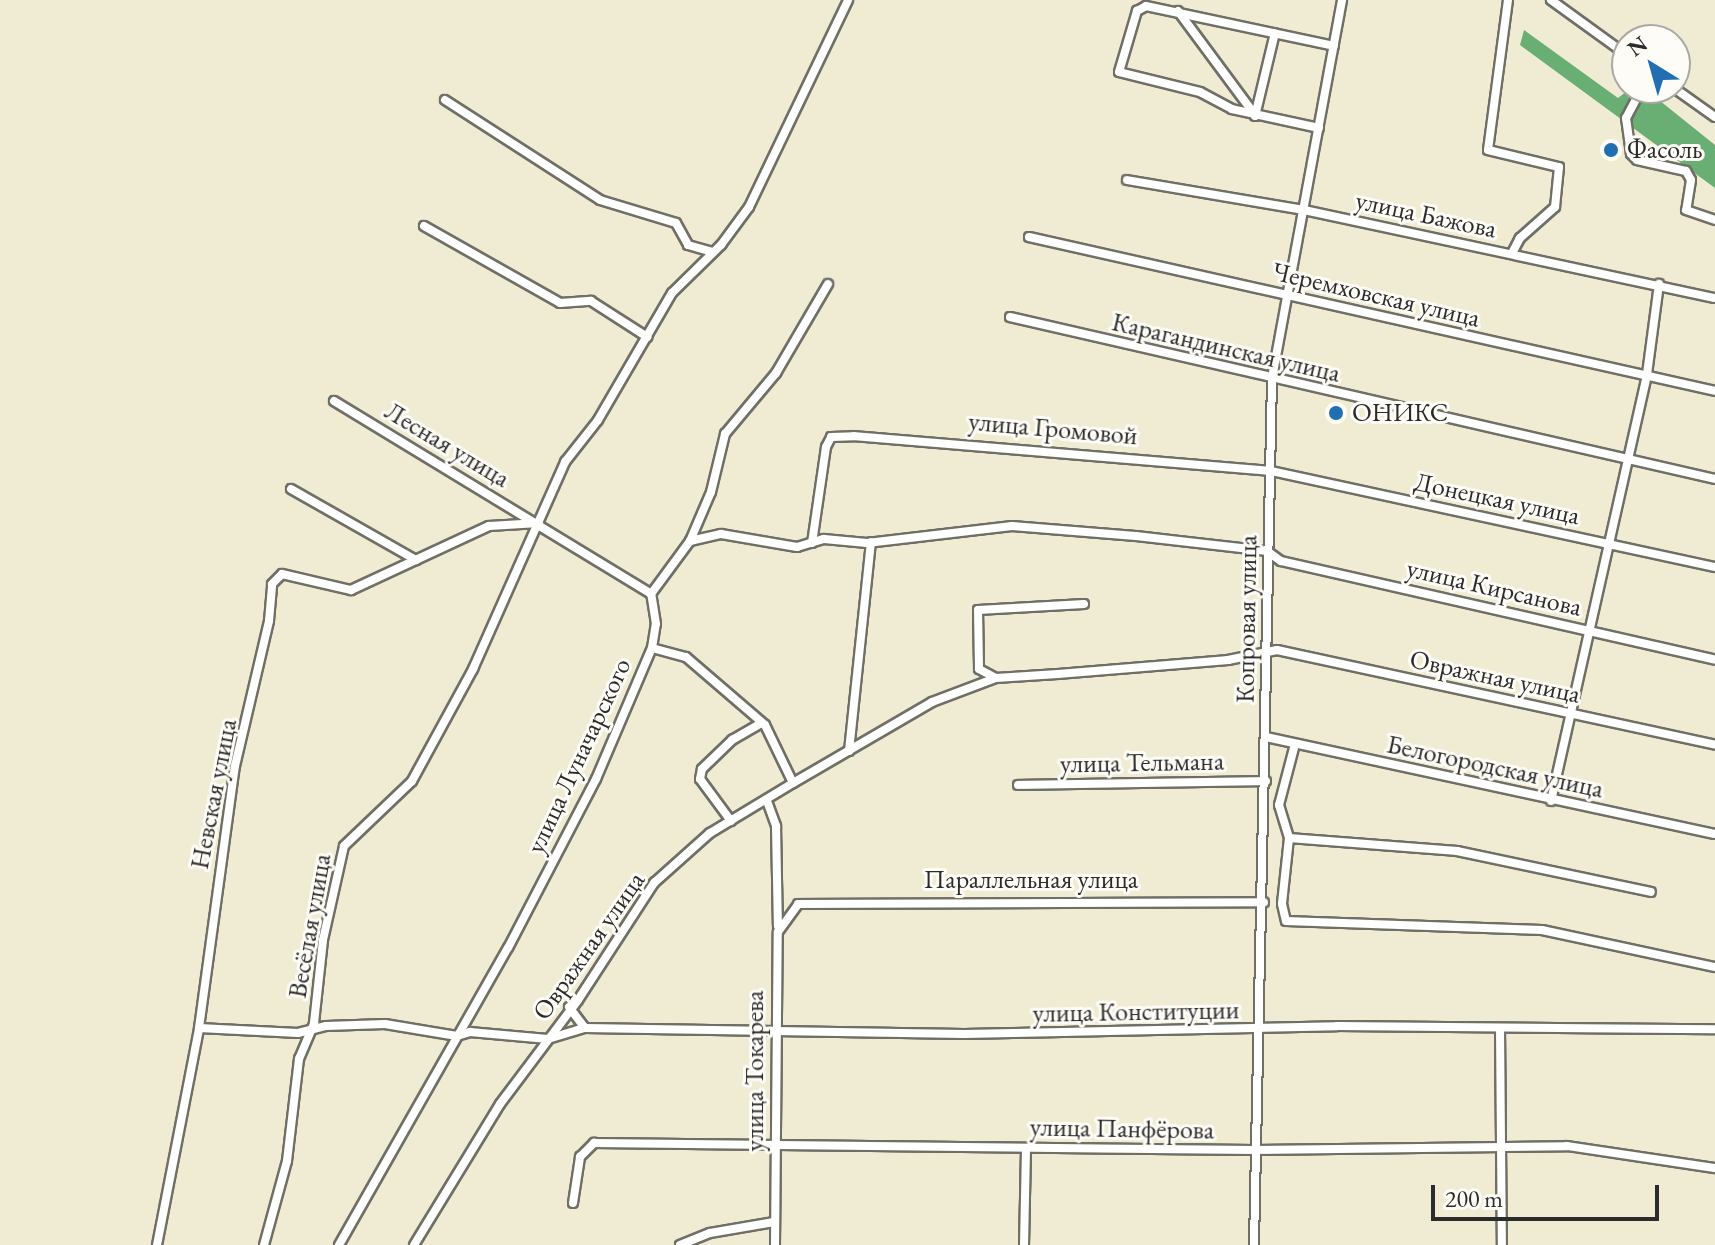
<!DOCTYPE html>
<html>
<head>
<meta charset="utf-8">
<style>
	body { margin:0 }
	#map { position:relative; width:1715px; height:1245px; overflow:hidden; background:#f0ecd4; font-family:"EB Garamond",serif }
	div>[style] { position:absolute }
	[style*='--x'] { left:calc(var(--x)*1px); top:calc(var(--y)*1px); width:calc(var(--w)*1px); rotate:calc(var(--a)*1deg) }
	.forest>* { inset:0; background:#69af74 }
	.roads { filter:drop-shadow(2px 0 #706f66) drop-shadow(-2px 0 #706f66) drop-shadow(0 2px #706f66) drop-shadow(0 -2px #706f66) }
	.minor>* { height:8px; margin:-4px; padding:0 4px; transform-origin:4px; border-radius:4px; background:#fff }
	.dots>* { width:22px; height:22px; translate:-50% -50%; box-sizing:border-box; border:4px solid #fdfcf7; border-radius:50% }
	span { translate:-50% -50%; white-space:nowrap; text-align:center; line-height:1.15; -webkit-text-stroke:6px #fdfcf7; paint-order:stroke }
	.poi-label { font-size:26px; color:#2b2b2b }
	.left { translate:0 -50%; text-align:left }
	.street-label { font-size:26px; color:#2b2b2b }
	.north { position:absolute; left:1611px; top:24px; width:80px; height:80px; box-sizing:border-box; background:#fdfcf7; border:2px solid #a9a8a5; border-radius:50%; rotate:323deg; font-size:22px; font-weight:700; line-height:32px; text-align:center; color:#2b2b2b }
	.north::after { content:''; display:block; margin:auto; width:28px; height:36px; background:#1f6fb2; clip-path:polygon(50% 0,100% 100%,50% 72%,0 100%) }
	.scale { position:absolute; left:1431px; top:1185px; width:228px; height:36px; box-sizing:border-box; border:4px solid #2b2b2b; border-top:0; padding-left:10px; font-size:24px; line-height:28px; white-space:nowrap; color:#2b2b2b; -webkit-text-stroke:6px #fdfcf7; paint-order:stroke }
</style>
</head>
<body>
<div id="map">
	<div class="forest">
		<i style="clip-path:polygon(1524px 30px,1618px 98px,1631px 88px,1644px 88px,1715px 145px,1715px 188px,1520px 45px)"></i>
	</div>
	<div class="roads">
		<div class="minor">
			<i style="--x:1508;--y:0;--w:151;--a:97.6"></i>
			<i style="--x:1488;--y:150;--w:73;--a:13.5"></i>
			<i style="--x:1559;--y:167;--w:40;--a:95.7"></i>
			<i style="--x:1555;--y:207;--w:47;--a:138.5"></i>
			<i style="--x:1520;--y:238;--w:17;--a:118"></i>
			<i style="--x:1551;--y:0;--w:94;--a:35.9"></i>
			<i style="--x:1178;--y:11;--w:129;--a:53.5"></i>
			<i style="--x:1642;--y:88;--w:34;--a:118"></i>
			<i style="--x:1626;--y:118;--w:36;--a:82"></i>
			<i style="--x:1631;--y:154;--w:8;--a:45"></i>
			<i style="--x:1637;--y:160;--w:50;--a:12.7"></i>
			<i style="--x:1686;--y:171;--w:10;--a:61"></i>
			<i style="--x:1691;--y:180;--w:30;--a:99"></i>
			<i style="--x:1686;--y:210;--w:31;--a:19"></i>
			<i style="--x:1674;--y:88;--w:50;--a:35.3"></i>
			<i style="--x:445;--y:100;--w:184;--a:32.8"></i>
			<i style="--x:600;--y:200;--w:79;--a:16.8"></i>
			<i style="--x:676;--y:223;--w:25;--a:61"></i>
			<i style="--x:688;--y:245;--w:26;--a:16"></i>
			<i style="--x:1255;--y:116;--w:85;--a:-76.5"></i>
			<i style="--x:1319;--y:128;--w:89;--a:-167.7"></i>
			<i style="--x:1232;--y:109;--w:36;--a:-152"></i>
			<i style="--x:1200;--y:92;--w:83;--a:-166.1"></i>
			<i style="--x:1119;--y:72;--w:64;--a:-73.6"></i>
			<i style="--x:1137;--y:11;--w:10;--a:-29"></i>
			<i style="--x:1146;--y:6;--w:192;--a:12"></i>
			<i style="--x:1127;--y:180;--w:180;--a:9.6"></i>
			<i style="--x:1304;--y:210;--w:420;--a:12.1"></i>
			<i style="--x:424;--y:226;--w:156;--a:29.5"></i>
			<i style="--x:560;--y:303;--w:31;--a:-4"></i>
			<i style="--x:591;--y:301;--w:67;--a:32.7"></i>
			<i style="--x:1029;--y:237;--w:703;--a:12.65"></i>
			<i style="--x:1010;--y:317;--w:723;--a:12.94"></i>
			<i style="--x:334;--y:401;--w:371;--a:31.3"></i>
			<i style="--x:291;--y:489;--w:144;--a:29.6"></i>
			<i style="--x:690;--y:541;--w:32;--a:-13"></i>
			<i style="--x:721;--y:534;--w:77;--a:9.7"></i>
			<i style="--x:797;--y:547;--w:28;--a:-17"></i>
			<i style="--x:824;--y:539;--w:43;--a:5.3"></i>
			<i style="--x:867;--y:543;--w:146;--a:-6.7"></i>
			<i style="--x:1012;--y:526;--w:124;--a:4.6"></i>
			<i style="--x:1136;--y:536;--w:132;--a:6.5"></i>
			<i style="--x:1267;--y:551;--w:17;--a:36"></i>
			<i style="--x:1281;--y:561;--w:445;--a:12.8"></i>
			<i style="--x:812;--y:543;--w:97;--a:-81.7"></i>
			<i style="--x:826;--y:447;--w:11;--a:-63"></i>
			<i style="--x:831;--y:437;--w:23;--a:-2"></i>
			<i style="--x:854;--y:436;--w:418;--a:4.8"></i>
			<i style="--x:1271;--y:471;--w:454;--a:12.2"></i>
			<i style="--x:1084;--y:604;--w:106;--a:176.8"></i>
			<i style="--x:978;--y:610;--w:59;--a:89"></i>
			<i style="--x:979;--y:669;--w:19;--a:28"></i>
			<i style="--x:996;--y:678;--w:62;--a:-3.7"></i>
			<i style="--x:1058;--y:674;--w:171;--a:-4.7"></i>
			<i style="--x:1228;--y:660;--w:50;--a:-11.5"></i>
			<i style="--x:1277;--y:650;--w:448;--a:12.2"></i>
			<i style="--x:652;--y:648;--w:35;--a:15"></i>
			<i style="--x:686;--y:657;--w:104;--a:40.7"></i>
			<i style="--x:765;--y:725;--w:64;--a:64.2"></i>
			<i style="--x:1266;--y:737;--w:459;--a:12.2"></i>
			<i style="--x:1295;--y:744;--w:63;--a:104.7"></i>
			<i style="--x:1279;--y:805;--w:34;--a:73"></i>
			<i style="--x:1289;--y:838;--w:169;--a:4.4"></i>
			<i style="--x:1457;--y:851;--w:198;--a:11.9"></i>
			<i style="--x:849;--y:751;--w:210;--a:-84"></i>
			<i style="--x:1018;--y:785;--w:248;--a:-0.9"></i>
			<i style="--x:767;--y:801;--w:27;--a:70"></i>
			<i style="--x:776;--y:826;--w:100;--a:88.9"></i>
			<i style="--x:1551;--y:801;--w:438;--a:-77.3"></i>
			<i style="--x:1647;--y:374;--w:91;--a:-82.4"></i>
			<i style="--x:731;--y:821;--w:52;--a:-126.4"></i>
			<i style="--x:700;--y:779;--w:10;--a:-79"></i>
			<i style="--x:702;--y:769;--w:42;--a:-44"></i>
			<i style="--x:732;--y:740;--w:34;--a:-30"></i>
			<i style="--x:1289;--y:838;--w:66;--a:96.1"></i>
			<i style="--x:1282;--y:904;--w:17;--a:77"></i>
			<i style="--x:1286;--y:921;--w:256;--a:2"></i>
			<i style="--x:1542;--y:930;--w:177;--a:12.1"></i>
			<i style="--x:569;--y:1007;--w:26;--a:53"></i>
			<i style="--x:585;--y:1028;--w:379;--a:0.9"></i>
			<i style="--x:964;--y:1034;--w:373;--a:-1.2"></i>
			<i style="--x:1337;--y:1026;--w:378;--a:0.5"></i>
			<i style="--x:199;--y:1028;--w:99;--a:2.9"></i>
			<i style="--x:298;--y:1033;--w:29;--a:-14"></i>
			<i style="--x:326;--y:1026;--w:59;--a:-1.9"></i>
			<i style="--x:385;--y:1024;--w:73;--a:9.5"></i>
			<i style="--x:457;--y:1036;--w:14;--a:-17"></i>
			<i style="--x:470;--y:1032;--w:78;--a:5.1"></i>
			<i style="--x:548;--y:1039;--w:39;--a:-17"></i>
			<i style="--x:1500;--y:1029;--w:216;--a:89.5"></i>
			<i style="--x:573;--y:1203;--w:47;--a:-81.3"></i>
			<i style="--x:580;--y:1157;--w:20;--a:-45"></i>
			<i style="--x:594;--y:1143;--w:661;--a:0.61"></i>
			<i style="--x:1255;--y:1150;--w:312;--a:-0.7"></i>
			<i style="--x:1567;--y:1146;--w:150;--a:8.5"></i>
			<i style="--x:157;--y:1245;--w:221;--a:-79"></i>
			<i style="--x:199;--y:1028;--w:264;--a:-82.2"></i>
			<i style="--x:235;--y:766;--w:149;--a:-76.8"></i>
			<i style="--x:269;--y:621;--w:37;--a:-85"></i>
			<i style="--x:272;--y:584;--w:14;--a:-45"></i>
			<i style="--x:282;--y:574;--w:71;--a:13.1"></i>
			<i style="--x:351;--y:590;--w:152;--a:-24.9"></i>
			<i style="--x:489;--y:526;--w:50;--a:-3.4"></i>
			<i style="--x:264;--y:1245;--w:87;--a:-74.7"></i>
			<i style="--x:287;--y:1161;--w:103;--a:-83.3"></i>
			<i style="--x:299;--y:1059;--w:39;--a:-67"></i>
			<i style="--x:314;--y:1023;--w:83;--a:-83.8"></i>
			<i style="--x:323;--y:940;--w:96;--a:-77.4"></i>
			<i style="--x:344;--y:846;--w:94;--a:-43.7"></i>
			<i style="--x:412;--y:781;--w:128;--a:-61.4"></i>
			<i style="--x:473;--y:669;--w:227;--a:-66"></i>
			<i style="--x:565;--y:462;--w:53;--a:-51.8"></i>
			<i style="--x:598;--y:420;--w:147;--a:-59.8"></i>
			<i style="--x:672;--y:293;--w:69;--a:-44.4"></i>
			<i style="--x:721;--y:245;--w:47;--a:-53.6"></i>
			<i style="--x:749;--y:207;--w:229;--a:-64.4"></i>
			<i style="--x:339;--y:1245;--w:342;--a:-60.4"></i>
			<i style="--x:508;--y:948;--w:191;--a:-62.5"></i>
			<i style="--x:596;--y:779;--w:142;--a:-66.9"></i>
			<i style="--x:652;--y:648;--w:24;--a:-81"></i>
			<i style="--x:656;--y:624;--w:30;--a:-99"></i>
			<i style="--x:651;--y:594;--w:66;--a:-53.7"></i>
			<i style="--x:690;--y:541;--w:53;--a:-66.8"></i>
			<i style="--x:711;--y:492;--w:60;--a:-76.4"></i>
			<i style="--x:725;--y:434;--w:80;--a:-50.1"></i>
			<i style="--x:776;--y:373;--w:103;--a:-59.7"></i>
			<i style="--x:414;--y:1245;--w:165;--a:-58.6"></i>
			<i style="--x:500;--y:1104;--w:130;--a:-53.1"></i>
			<i style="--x:578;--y:1000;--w:140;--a:-57"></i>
			<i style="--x:654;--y:883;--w:75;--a:-41.8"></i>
			<i style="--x:710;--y:833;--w:97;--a:-31.1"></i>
			<i style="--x:793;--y:783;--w:161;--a:-30.2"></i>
			<i style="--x:932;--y:702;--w:68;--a:-20.6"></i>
			<i style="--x:680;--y:1245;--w:32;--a:-22"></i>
			<i style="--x:710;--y:1233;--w:65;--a:-9.8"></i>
			<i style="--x:775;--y:1245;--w:313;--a:-89.5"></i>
			<i style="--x:778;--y:932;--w:34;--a:-54"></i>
			<i style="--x:798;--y:904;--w:466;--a:-0.2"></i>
			<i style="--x:1024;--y:1245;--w:97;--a:-88.8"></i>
			<i style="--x:1254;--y:1245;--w:867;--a:-88.81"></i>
			<i style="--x:1272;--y:378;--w:384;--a:-79.5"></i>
		</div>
	</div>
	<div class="dots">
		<i style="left:1611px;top:150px;background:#1f6fb2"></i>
		<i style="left:1336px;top:413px;background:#1f6fb2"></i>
	</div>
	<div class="poi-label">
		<span class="left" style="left:1627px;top:150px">Фасоль</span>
		<span class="left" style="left:1352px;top:413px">ОНИКС</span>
	</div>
	<div class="street-label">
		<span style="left:1426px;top:215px;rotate:12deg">улица Бажова</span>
		<span style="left:1376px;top:295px;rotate:13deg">Черемховская улица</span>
		<span style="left:1226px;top:348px;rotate:13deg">Карагандинская улица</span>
		<span style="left:1053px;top:429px;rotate:5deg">улица Громовой</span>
		<span style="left:447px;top:445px;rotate:31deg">Лесная улица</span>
		<span style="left:1497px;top:499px;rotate:12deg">Донецкая улица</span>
		<span style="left:1494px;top:588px;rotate:13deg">улица Кирсанова</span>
		<span style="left:1247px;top:619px;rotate:-89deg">Копровая улица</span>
		<span style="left:1495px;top:677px;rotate:12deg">Овражная улица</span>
		<span style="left:579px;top:756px;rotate:-65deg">улица Луначарского</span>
		<span style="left:1142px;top:763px;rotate:-1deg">улица Тельмана</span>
		<span style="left:1495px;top:767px;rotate:12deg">Белогородская улица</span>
		<span style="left:214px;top:794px;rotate:-79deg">Невская улица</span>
		<span style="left:1031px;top:880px">Параллельная улица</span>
		<span style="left:310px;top:926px;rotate:-80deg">Весёлая улица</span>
		<span style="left:589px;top:946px;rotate:-55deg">Овражная улица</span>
		<span style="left:1136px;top:1012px;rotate:-1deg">улица Конституции</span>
		<span style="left:755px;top:1071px;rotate:-90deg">улица Токарева</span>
		<span style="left:1122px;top:1129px;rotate:1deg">улица Панфёрова</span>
	</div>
	<div class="north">N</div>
	<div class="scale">200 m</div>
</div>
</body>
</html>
